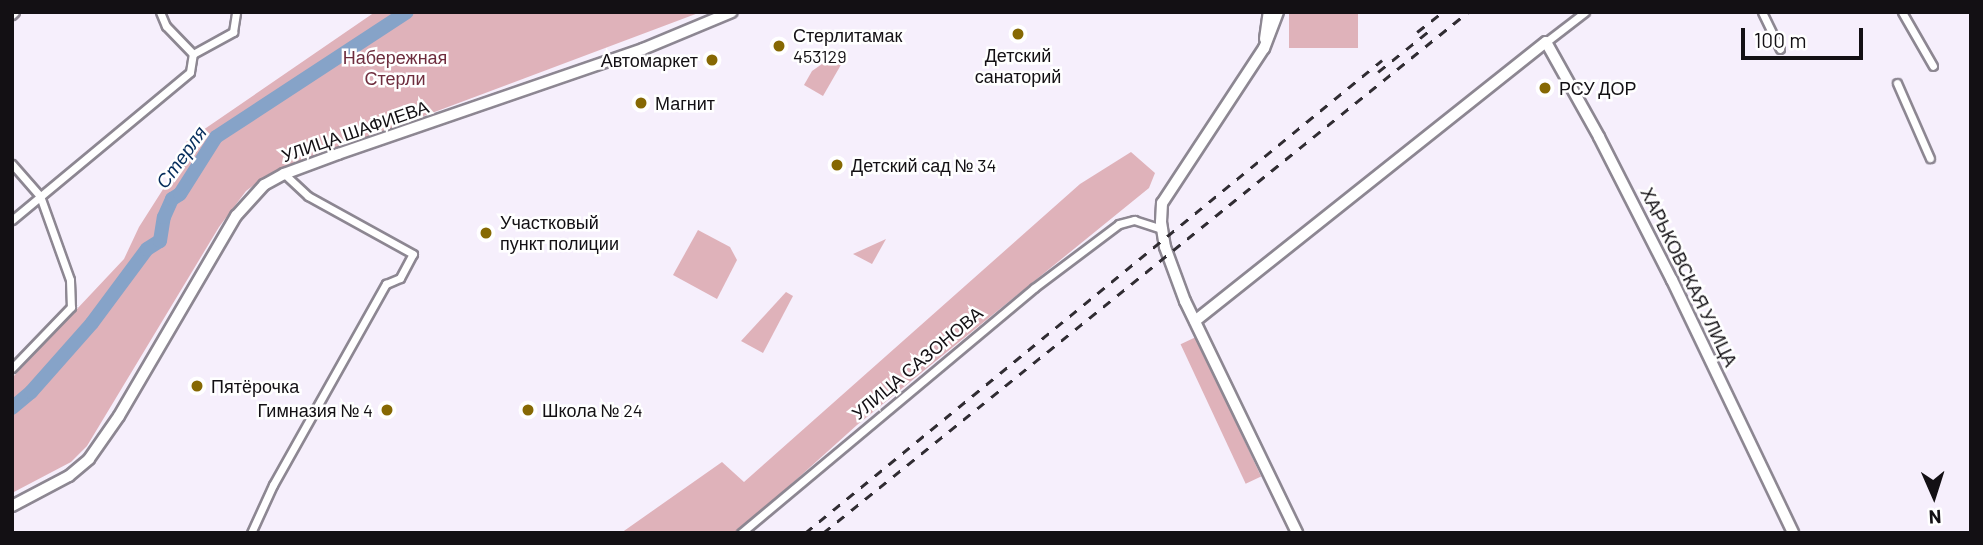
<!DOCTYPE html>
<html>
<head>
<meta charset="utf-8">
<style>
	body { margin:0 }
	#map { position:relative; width:1983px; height:545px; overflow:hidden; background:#f6effc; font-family:Barlow,sans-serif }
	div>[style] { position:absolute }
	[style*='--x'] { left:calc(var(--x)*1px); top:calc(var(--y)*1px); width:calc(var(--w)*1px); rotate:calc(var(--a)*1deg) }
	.green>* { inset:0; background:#dfb2ba; transform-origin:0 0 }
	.river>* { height:14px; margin:-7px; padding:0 7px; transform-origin:7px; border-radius:7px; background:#86a3c8 }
	.roads { filter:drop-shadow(2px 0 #8d8792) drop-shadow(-2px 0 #8d8792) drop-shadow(0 2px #8d8792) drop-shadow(0 -2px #8d8792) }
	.street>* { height:7px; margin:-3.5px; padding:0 3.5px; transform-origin:3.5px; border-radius:3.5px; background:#fff }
	.secondary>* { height:10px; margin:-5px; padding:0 5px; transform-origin:5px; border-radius:5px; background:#fff }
	.rail>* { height:2.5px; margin-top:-1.25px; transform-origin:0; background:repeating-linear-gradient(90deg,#302c32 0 9px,transparent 0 18px) }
	.dots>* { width:19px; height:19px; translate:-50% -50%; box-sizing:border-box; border:4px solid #fff; border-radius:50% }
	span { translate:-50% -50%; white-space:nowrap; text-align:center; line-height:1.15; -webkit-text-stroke:5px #fff; paint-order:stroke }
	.poi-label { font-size:18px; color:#131014 }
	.left { translate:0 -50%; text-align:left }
	.right { translate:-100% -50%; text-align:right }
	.park-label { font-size:18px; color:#6e2d3e }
	.street-label { font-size:18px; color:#131014 }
	.water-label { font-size:19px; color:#042c5b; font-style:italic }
	.frame { position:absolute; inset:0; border:14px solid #131014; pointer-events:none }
	.north { position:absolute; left:1899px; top:461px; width:70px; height:70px; -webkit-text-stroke:5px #fff; paint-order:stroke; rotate:177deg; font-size:19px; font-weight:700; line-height:28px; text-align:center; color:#131014 }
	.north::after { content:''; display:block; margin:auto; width:24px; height:32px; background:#131014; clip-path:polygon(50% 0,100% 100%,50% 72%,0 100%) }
	.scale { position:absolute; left:1741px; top:28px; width:122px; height:32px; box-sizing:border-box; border:4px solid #131014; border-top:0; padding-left:9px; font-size:21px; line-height:24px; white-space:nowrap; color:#131014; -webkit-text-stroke:5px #fff; paint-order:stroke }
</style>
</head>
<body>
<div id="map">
	<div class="green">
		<i style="clip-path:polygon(375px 12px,701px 12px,269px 174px,246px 191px,219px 227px,87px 446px,71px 462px,12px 493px,12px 378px,124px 259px,139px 227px,167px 183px,187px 141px)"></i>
		<i style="left:1289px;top:12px;width:69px;height:36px"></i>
		<i style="clip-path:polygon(832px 57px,842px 63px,823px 96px,804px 85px,812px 71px)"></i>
		<i style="clip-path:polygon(1131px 152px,1155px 173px,1149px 188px,857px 425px,737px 533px,621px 533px,722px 462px,744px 482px,1080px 184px)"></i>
		<i style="clip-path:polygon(698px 230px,730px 247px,737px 260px,717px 299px,673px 275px)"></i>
		<i style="clip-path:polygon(886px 239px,872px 264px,853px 254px)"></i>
		<i style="clip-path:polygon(786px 292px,793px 296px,763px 353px,741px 341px)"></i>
		<i style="left:1196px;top:337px;width:154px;height:17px;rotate:65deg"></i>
	</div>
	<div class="river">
		<i style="--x:12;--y:408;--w:25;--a:-40"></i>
		<i style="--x:31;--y:392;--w:92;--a:-48.5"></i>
		<i style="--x:92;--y:323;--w:92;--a:-53.4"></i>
		<i style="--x:147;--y:249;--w:15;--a:-32"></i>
		<i style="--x:160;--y:241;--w:24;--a:-81"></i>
		<i style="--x:164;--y:217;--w:20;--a:-66"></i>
		<i style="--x:172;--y:199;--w:9;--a:-32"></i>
		<i style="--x:180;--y:194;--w:67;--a:-57.7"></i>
		<i style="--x:216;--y:137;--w:228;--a:-33.2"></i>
	</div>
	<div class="roads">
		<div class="street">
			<i style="--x:160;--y:12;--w:15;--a:67"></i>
			<i style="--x:166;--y:26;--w:39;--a:46"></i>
			<i style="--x:1762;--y:12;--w:41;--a:64.1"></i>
			<i style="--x:1902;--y:12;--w:62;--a:60.1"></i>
			<i style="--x:12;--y:15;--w:4;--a:-45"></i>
			<i style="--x:1546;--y:42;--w:49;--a:-37.6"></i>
			<i style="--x:193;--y:54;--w:46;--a:-28.8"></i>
			<i style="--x:233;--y:32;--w:20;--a:-81"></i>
			<i style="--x:1897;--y:83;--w:82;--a:66.3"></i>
			<i style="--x:12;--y:164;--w:43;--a:48.8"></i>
			<i style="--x:40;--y:196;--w:89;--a:70.3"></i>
			<i style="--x:70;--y:280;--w:27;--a:88"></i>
			<i style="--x:71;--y:307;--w:85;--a:134"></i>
			<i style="--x:12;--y:220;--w:231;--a:-39.7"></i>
			<i style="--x:190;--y:72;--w:18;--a:-81"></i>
			<i style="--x:251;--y:533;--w:53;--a:-65.4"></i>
			<i style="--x:273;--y:485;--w:231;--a:-60.7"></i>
			<i style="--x:386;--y:284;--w:15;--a:-23"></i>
			<i style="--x:400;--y:278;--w:27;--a:-62"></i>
			<i style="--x:413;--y:254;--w:120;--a:-151.1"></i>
			<i style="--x:308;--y:196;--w:33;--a:-137"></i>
			<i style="--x:741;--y:533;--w:382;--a:-39.9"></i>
			<i style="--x:1034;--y:288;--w:106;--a:-37"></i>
			<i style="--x:1119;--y:224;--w:16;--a:-15"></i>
			<i style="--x:1134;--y:220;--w:28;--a:18"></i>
		</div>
		<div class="secondary">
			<i style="--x:1278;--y:12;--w:39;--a:111"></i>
			<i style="--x:1264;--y:48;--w:186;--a:123.3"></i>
			<i style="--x:1162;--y:203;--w:19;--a:93"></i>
			<i style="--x:1161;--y:222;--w:25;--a:81"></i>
			<i style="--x:1165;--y:247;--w:58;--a:69.7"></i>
			<i style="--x:1185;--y:301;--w:258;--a:64.2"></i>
			<i style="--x:1265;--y:39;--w:27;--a:-82"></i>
			<i style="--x:1195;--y:321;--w:448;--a:-38.5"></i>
			<i style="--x:1546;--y:42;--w:109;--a:60.8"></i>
			<i style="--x:1599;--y:137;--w:161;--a:63"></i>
			<i style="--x:1672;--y:280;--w:280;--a:64.4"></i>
			<i style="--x:12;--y:506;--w:64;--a:-27.8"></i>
			<i style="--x:69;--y:476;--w:26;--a:-40"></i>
			<i style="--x:89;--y:459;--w:52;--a:-55.1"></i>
			<i style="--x:119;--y:416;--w:232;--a:-59.7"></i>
			<i style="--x:236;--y:216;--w:42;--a:-47.9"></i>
			<i style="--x:264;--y:185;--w:23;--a:-29"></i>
			<i style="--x:284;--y:174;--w:58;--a:-20.3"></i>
			<i style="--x:338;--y:154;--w:323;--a:-19"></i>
			<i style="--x:643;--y:49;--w:96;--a:-22.6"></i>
		</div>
	</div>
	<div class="rail">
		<i style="--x:1417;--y:32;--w:33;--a:-38"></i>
		<i style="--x:1378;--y:72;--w:67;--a:-38.9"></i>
		<i style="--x:805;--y:533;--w:746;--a:-39.34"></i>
		<i style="--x:823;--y:533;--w:829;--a:-38.93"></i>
	</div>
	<div class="dots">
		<i style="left:1018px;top:34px;background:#866803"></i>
		<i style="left:779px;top:46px;background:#866803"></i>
		<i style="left:712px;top:60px;background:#866803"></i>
		<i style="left:1545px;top:88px;background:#866803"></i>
		<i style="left:641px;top:103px;background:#866803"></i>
		<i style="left:837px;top:165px;background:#866803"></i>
		<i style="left:486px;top:233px;background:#866803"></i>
		<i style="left:197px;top:386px;background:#866803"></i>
		<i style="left:387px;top:410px;background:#866803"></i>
		<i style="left:528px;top:410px;background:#866803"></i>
	</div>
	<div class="poi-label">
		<span class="left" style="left:793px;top:46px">Стерлитамак<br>453129</span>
		<span style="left:1018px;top:66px">Детский<br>санаторий</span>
		<span class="right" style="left:698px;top:60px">Автомаркет</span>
		<span class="left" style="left:1559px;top:88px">РСУ ДОР</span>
		<span class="left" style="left:655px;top:103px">Магнит</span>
		<span class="left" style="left:851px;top:165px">Детский сад № 34</span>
		<span class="left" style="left:500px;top:233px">Участковый<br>пункт полиции</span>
		<span class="left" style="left:211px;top:386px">Пятёрочка</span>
		<span class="right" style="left:373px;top:410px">Гимназия № 4</span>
		<span class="left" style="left:542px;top:410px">Школа № 24</span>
	</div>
	<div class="park-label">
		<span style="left:395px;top:68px">Набережная<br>Стерли</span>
	</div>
	<div class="street-label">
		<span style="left:355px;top:131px;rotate:-19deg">УЛИЦА ШАФИЕВА</span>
		<span style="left:1689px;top:277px;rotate:64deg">ХАРЬКОВСКАЯ УЛИЦА</span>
		<span style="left:917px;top:363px;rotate:-40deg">УЛИЦА САЗОНОВА</span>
	</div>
	<div class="water-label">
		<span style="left:181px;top:157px;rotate:-54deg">Стерля</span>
	</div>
	<div class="frame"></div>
	<div class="north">N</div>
	<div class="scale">100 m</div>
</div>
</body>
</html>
